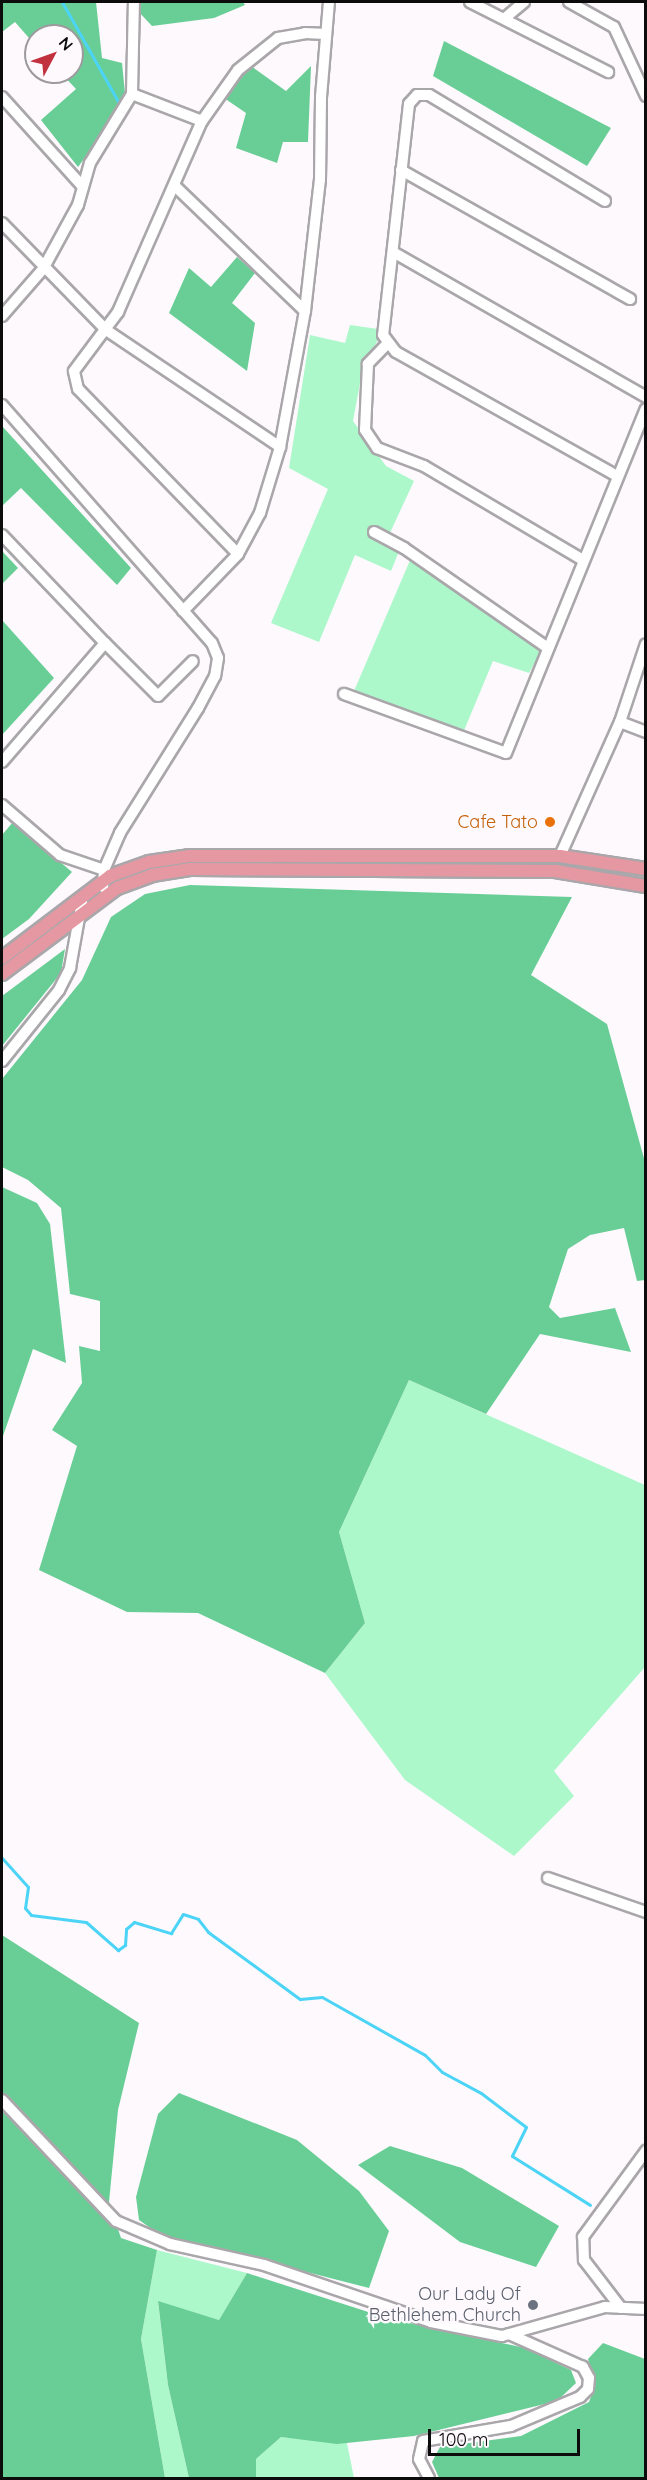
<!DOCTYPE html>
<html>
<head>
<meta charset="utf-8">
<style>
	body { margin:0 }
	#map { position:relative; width:647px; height:2480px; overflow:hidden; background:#fdf9fd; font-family:Quicksand,sans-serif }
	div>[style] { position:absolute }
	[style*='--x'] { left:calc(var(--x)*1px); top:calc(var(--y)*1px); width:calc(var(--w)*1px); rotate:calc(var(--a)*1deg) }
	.green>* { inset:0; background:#adf8cb }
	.forest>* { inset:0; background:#69ce96 }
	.stream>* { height:3px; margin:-1.5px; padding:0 1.5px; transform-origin:1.5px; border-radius:1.5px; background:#4cd4f7 }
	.roads { filter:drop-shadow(2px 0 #aaa7ab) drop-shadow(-2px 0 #aaa7ab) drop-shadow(0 2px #aaa7ab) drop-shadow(0 -2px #aaa7ab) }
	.minor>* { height:10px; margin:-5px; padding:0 5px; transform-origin:5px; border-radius:5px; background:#fff }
	.major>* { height:12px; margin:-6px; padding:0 6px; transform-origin:6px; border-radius:6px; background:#e698a2 }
	.dots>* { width:16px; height:16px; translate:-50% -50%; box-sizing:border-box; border:3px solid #fdf9fd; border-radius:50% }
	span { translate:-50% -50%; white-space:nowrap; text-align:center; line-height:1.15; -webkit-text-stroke:5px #fdf9fd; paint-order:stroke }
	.food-label { font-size:18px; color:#c56008 }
	.right { translate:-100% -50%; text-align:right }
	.worship-label { font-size:18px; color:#5b616d }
	.frame { position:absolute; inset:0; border:3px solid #0d0c0d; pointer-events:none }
	.north { position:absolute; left:24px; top:24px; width:60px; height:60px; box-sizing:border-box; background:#fdf9fd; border:2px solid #9d9a9d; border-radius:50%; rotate:49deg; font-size:16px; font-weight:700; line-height:24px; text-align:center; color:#0d0c0d }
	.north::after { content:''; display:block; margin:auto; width:21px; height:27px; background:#c2323e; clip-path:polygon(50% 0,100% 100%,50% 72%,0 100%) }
	.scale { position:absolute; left:428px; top:2429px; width:152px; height:27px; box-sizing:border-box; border:3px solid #0d0c0d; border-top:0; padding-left:8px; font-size:18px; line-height:21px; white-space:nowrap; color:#0d0c0d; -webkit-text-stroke:4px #fdf9fd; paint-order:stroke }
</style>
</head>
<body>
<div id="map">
	<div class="green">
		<i style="clip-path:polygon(350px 325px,378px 329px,377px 342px,364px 362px,353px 421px,386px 466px,414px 481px,389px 535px,402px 544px,391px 571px,355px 555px,319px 642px,271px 623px,328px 489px,289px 468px,310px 335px,345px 343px)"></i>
		<i style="clip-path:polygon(411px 558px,541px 651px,529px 673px,493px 661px,463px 733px,354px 691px)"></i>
		<i style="clip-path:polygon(409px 1380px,645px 1485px,645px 1667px,554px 1771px,574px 1796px,514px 1856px,405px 1780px,325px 1673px,365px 1623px,339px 1532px)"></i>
		<i style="clip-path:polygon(157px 2250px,247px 2273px,219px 2320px,158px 2302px,168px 2385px,189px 2478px,165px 2478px,141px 2339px)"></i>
		<i style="clip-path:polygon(281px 2437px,347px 2443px,354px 2478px,256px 2478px,256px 2459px)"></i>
	</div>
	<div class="forest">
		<i style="clip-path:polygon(2px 2px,96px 2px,102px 58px,122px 63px,126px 103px,78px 167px,41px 120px,76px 89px,60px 72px,72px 72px,72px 36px,36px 36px,36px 46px,15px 22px,2px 32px)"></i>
		<i style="clip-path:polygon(142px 2px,243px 2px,245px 5px,214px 18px,152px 26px,137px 10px)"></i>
		<i style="clip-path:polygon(444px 41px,611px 128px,587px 166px,433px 76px)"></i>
		<i style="clip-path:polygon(251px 66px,286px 91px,311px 66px,308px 142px,283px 142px,277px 163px,236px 148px,246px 113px,224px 98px)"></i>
		<i style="clip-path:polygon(237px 257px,255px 273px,232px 303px,255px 323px,247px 371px,169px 313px,189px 268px,211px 287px)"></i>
		<i style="clip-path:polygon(2px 426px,131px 568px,117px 585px,21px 488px,2px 506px)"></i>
		<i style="clip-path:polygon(2px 551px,18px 568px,2px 584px)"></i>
		<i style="clip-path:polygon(2px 620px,54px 678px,2px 735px)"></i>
		<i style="clip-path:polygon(13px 822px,72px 872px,29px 919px,2px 939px,2px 835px)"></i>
		<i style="clip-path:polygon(190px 885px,572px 897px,531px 975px,607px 1024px,645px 1162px,645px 1280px,637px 1281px,624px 1228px,590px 1235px,568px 1249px,549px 1307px,560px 1318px,615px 1308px,631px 1352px,540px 1334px,486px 1414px,409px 1380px,339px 1532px,365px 1623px,325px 1673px,198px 1613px,127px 1612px,39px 1570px,77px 1446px,52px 1430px,82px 1383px,79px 1346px,100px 1351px,100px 1301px,70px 1294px,61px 1208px,28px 1180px,2px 1167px,2px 1079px,82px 980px,111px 917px,145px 894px)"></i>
		<i style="clip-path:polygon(65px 949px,61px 973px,2px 1046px,2px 996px)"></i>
		<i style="clip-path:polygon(2px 1187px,37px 1203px,50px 1224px,66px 1363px,33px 1349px,2px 1439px)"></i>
		<i style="clip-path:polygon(2px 1935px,139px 2023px,118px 2110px,109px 2202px,121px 2238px,157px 2250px,141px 2339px,165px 2478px,2px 2478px)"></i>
		<i style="clip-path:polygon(179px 2093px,297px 2140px,359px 2191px,389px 2231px,369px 2288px,159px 2234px,139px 2220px,136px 2197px,158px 2114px)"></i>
		<i style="clip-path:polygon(390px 2146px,462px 2168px,559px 2226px,536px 2267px,460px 2242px,358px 2165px)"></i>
		<i style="clip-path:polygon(247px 2273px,387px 2318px,525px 2348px,571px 2370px,576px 2383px,557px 2401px,414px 2436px,337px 2444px,281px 2437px,256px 2459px,256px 2478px,189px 2478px,168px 2385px,158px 2301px,219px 2320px)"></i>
		<i style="clip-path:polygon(603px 2343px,645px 2359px,645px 2478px,439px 2478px,432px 2462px,440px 2447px,521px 2436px,589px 2402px,595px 2386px,588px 2359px)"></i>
	</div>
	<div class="stream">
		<i style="--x:62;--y:2;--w:116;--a:60.6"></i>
		<i style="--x:2;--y:1858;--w:39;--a:48"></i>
		<i style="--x:28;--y:1887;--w:21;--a:98"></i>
		<i style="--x:25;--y:1908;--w:9;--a:49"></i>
		<i style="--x:31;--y:1915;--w:55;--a:7.3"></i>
		<i style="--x:86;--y:1922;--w:43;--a:41.2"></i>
		<i style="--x:118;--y:1950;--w:9;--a:-36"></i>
		<i style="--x:125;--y:1945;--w:16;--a:-86"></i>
		<i style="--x:126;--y:1929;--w:11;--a:-41"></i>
		<i style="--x:134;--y:1922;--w:39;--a:17"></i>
		<i style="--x:171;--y:1933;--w:22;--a:-58"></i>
		<i style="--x:183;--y:1914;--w:16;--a:18"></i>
		<i style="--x:198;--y:1919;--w:16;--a:52"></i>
		<i style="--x:208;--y:1932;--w:114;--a:36.1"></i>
		<i style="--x:300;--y:1999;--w:22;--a:-5"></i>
		<i style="--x:322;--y:1997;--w:118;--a:29.4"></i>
		<i style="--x:425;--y:2055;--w:24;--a:45"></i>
		<i style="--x:442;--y:2072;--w:44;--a:28.3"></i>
		<i style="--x:481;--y:2093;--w:56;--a:37.1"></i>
		<i style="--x:526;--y:2127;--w:32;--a:116"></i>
		<i style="--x:512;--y:2156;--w:92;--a:32.1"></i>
	</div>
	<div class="roads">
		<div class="minor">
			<i style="--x:470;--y:2;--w:155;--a:26.9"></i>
			<i style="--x:569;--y:2;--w:51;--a:29.1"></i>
			<i style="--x:614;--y:27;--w:76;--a:65.1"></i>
			<i style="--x:505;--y:18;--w:25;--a:-40"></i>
			<i style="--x:132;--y:94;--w:75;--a:21.1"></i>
			<i style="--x:2;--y:97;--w:120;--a:48"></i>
			<i style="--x:401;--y:170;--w:263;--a:29.4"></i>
			<i style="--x:175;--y:186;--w:180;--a:43.9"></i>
			<i style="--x:605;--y:201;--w:205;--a:-148.9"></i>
			<i style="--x:429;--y:95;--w:12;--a:180"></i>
			<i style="--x:417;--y:95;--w:12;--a:132"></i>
			<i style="--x:409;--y:104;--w:232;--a:96.4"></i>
			<i style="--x:383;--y:335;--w:21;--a:53"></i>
			<i style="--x:396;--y:352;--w:253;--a:29.3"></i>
			<i style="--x:2;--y:223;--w:149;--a:45.8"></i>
			<i style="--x:106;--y:330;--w:210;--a:33.9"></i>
			<i style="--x:393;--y:252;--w:292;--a:29.8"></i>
			<i style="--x:2;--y:316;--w:62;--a:-48.9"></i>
			<i style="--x:43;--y:269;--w:73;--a:-61.3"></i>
			<i style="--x:78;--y:205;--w:44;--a:-74.1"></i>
			<i style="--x:90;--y:163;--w:81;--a:-58.7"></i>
			<i style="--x:132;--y:94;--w:92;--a:-88.8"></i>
			<i style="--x:387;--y:344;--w:28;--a:134"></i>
			<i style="--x:368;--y:364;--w:66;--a:92.6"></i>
			<i style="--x:365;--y:430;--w:22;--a:56"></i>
			<i style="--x:377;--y:448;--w:50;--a:21"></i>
			<i style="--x:424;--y:466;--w:185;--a:30.6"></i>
			<i style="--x:2;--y:405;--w:317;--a:48.6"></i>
			<i style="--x:212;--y:643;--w:16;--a:68"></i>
			<i style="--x:218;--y:658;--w:18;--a:99"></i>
			<i style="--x:215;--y:676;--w:36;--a:118"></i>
			<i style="--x:198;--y:708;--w:147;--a:122"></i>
			<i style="--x:120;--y:833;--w:40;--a:113.4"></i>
			<i style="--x:104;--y:870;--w:17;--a:93"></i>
			<i style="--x:374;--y:532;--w:34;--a:28"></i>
			<i style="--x:404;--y:548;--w:175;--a:34.8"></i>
			<i style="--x:2;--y:535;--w:149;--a:46.4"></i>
			<i style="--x:105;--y:643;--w:157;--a:130.9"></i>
			<i style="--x:238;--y:554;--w:230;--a:-134.1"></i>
			<i style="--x:78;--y:389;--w:18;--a:-103"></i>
			<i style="--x:74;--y:371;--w:74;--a:-53.3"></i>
			<i style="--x:118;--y:312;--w:209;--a:-66.3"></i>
			<i style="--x:202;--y:121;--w:62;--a:-54.8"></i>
			<i style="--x:238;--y:70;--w:51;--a:-38.7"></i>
			<i style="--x:278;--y:38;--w:27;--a:-10"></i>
			<i style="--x:305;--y:33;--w:21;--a:3"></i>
			<i style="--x:183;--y:611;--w:79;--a:-46"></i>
			<i style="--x:238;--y:554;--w:47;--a:-61.8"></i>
			<i style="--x:260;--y:513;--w:69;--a:-73.1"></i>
			<i style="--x:280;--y:447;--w:138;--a:-79.6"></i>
			<i style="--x:305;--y:311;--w:132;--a:-83.5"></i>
			<i style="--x:320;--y:180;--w:83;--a:-89.3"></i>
			<i style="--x:321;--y:97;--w:95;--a:-85.2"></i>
			<i style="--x:105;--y:643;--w:75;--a:45"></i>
			<i style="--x:158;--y:696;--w:49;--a:-45"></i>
			<i style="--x:344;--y:694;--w:172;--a:20"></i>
			<i style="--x:506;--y:753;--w:371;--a:-67.9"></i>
			<i style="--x:620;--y:722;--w:82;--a:-71.6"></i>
			<i style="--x:2;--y:805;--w:77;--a:40.8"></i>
			<i style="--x:60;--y:855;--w:46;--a:18.8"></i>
			<i style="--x:560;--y:856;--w:147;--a:-65.9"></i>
			<i style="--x:620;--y:722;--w:28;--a:21"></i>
			<i style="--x:2;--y:1061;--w:91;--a:-51.2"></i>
			<i style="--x:59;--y:990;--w:25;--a:-63"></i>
			<i style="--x:70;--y:968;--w:73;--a:-79.8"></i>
			<i style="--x:548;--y:1878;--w:104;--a:19.1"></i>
			<i style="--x:2;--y:2100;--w:166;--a:46.7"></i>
			<i style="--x:116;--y:2221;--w:59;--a:23.1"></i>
			<i style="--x:170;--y:2244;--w:96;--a:12.6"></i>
			<i style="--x:264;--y:2265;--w:176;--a:18.8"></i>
			<i style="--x:431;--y:2322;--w:72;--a:11.2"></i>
			<i style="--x:502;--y:2336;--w:107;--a:-15.7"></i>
			<i style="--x:605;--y:2307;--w:41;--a:2.8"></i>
			<i style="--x:621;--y:2308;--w:61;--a:-127.6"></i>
			<i style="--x:584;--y:2260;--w:23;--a:-92"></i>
			<i style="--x:583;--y:2237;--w:107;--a:-53.8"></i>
			<i style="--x:429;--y:2478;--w:21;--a:-118"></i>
			<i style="--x:419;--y:2459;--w:18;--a:-77"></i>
			<i style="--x:423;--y:2441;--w:89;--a:-9.7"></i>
			<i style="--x:511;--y:2426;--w:75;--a:-22.8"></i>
			<i style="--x:580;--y:2397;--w:11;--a:-45"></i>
			<i style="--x:588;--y:2389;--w:11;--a:-85"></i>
			<i style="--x:589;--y:2378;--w:13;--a:-119"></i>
			<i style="--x:583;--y:2367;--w:81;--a:-156"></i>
		</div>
		<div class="major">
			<i style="--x:2;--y:958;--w:136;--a:-37.2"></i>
			<i style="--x:110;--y:876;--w:41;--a:-19.7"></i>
			<i style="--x:149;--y:862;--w:40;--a:-8.5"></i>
			<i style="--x:189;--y:856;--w:371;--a:0"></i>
			<i style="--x:560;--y:856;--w:87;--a:8.6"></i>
			<i style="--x:2;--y:974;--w:144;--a:-36.8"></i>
			<i style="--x:117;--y:888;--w:37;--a:-20"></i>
			<i style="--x:152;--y:875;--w:38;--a:-9"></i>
			<i style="--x:190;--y:869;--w:365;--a:0.3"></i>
			<i style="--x:555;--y:871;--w:92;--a:9.4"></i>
		</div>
	</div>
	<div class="dots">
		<i style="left:550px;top:822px;background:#e8710a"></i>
		<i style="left:533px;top:2305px;background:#6b7280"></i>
	</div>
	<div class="food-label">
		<span class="right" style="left:538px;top:822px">Cafe Tato</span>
	</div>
	<div class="worship-label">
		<span class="right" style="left:521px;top:2305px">Our Lady Of<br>Bethlehem Church</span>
	</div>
	<div class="frame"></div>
	<div class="north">N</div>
	<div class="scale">100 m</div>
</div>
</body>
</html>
